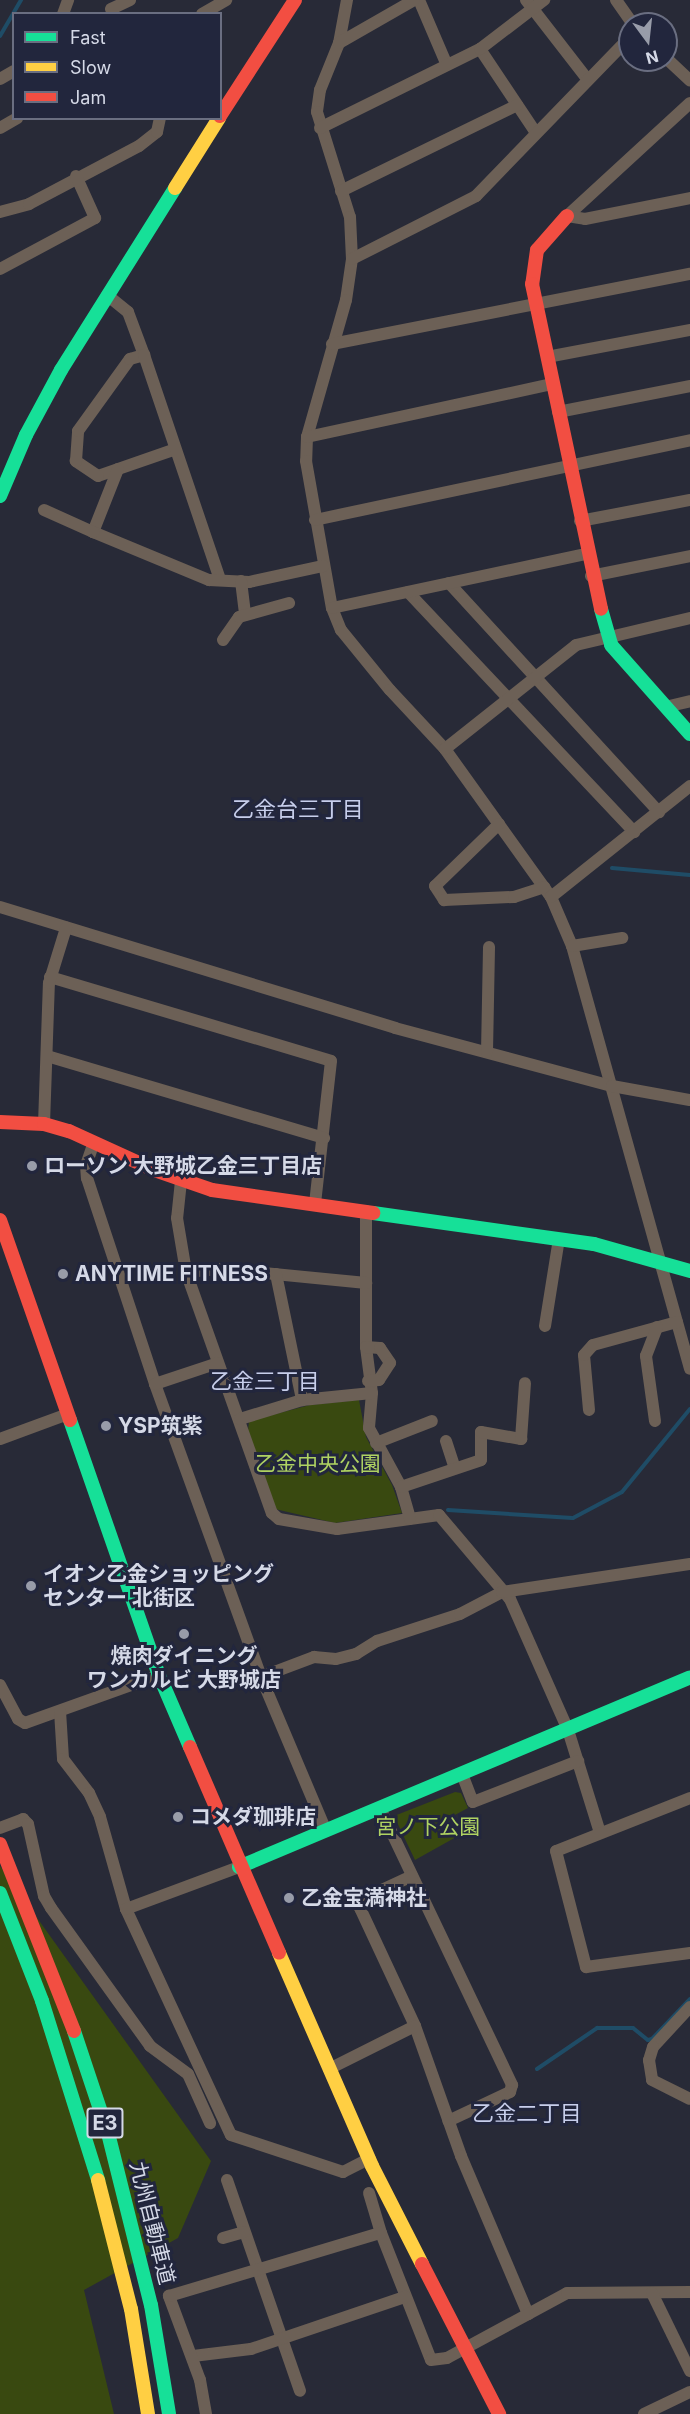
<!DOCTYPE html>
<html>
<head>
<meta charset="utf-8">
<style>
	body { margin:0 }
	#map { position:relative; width:690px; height:2414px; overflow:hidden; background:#282a37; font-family:Inter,"Noto Sans JP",sans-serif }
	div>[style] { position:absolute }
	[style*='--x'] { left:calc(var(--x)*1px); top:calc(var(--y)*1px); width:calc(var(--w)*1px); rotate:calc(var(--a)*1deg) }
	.green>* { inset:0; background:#394910 }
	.stream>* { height:4px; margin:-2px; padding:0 2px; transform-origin:2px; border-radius:2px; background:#1f4c66 }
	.street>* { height:12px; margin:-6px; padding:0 6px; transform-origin:6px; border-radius:6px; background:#6c6056 }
	.fast>* { height:14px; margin:-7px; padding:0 7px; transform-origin:7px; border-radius:7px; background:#16e098 }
	.slow>* { height:14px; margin:-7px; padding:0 7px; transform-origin:7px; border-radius:7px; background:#ffcf43 }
	.jam>* { height:14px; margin:-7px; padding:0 7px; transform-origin:7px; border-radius:7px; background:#f24e42 }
	.dots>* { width:16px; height:16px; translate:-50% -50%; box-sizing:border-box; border:3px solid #22263d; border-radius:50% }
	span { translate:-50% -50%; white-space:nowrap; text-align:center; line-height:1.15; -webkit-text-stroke:6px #22263d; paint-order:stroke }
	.shield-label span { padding:2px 4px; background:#22263d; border:2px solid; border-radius:4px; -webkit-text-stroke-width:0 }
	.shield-label { font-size:20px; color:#d5d9e7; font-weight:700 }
	.poi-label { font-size:21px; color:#d5d9e7; font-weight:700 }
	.left { translate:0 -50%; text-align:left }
	.park-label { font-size:21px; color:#afd262 }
	.street-label { font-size:21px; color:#d5d9e7 }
	.neighbourhood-label { font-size:22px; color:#c7ceeb }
	.legend { position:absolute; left:12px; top:12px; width:210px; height:108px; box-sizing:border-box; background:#22263d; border:2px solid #6a6e81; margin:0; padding:8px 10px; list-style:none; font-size:18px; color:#d5d9e7 }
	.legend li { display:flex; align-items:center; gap:12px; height:30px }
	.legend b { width:30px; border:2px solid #6a6e81 }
	.north { position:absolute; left:618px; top:12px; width:60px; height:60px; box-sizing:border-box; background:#22263d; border:2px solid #6a6e81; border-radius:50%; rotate:165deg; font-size:16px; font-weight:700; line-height:24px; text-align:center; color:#d5d9e7 }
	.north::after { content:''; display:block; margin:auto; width:21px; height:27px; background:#989ca9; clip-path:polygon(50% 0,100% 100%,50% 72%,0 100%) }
</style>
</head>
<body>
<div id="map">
	<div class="green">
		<i style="clip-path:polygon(359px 1400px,366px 1437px,392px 1485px,402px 1513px,335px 1523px,275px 1509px,248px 1431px,249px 1421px,310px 1405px)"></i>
		<i style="clip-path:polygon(455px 1792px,461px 1793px,468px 1808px,451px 1817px,458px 1836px,415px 1860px,394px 1816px)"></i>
		<i style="clip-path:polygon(0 1866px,211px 2161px,178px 2238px,84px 2290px,114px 2414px,0 2414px)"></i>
	</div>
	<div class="stream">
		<i style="--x:0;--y:36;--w:42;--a:-59.7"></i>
		<i style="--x:612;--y:868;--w:78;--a:5.1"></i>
		<i style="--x:448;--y:1510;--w:125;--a:3.7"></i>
		<i style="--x:573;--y:1518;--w:55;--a:-28"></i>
		<i style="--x:622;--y:1492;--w:107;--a:-50.7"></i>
		<i style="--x:537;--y:2069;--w:73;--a:-34.3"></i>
		<i style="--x:597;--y:2028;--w:36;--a:0"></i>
		<i style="--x:633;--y:2028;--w:19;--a:39"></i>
		<i style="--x:648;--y:2040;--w:4;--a:-14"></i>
		<i style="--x:652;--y:2039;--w:55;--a:-46.5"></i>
	</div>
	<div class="street">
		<i style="--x:347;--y:0;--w:44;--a:100.5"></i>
		<i style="--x:339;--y:43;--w:51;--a:112"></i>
		<i style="--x:320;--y:90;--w:22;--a:98"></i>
		<i style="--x:317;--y:112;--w:110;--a:72.6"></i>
		<i style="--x:350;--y:217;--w:42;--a:87.3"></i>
		<i style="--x:352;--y:259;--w:41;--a:98.3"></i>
		<i style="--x:346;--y:300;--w:142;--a:105.9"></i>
		<i style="--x:307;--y:437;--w:24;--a:92"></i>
		<i style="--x:306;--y:461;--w:149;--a:80"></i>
		<i style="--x:332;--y:608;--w:24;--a:68"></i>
		<i style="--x:341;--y:630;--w:77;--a:50.8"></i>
		<i style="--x:390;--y:690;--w:81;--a:47"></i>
		<i style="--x:445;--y:749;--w:182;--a:54.4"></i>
		<i style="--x:551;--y:897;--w:53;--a:66.8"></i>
		<i style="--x:572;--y:946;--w:439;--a:74.4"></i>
		<i style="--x:419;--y:0;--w:69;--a:66.8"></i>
		<i style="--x:526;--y:0;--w:101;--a:52.2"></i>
		<i style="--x:616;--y:0;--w:29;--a:55"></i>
		<i style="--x:111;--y:9;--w:21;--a:-25"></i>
		<i style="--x:63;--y:14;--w:15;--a:-70"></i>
		<i style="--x:202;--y:14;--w:28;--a:-30"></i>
		<i style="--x:339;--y:43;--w:86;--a:-29.8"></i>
		<i style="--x:480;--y:49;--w:101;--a:56.3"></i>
		<i style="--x:666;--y:58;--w:33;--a:43"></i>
		<i style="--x:0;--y:79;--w:16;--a:-30"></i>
		<i style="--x:690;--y:103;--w:167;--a:137.4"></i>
		<i style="--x:567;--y:216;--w:18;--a:9"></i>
		<i style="--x:585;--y:219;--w:107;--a:-11.3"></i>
		<i style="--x:0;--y:128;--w:20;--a:-30"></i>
		<i style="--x:320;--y:128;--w:178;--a:-26.3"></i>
		<i style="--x:480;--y:49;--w:81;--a:-37.4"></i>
		<i style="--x:341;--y:191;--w:196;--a:-26"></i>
		<i style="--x:0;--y:212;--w:30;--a:-15"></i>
		<i style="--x:29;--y:204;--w:124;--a:-27.8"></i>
		<i style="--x:139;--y:146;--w:23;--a:-38"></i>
		<i style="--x:157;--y:132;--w:14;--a:-78"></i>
		<i style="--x:352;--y:259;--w:139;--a:-26.9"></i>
		<i style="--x:476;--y:196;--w:221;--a:-45.9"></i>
		<i style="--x:0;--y:269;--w:108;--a:-28.2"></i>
		<i style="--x:95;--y:218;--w:46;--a:-114.3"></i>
		<i style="--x:107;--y:295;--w:27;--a:39"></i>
		<i style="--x:128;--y:312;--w:46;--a:69.6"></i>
		<i style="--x:332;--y:344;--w:365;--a:-11.1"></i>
		<i style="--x:547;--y:357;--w:146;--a:-10.7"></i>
		<i style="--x:558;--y:412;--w:135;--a:-11.1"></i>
		<i style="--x:307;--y:437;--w:251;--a:-12.2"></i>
		<i style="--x:173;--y:450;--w:79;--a:160.9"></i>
		<i style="--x:98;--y:476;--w:27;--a:-146"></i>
		<i style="--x:76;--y:461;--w:30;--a:-86"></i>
		<i style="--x:78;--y:431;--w:89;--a:-54.2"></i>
		<i style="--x:130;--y:359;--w:15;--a:-16"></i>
		<i style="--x:144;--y:355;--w:237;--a:71.3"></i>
		<i style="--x:118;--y:469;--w:68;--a:111.6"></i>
		<i style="--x:93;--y:532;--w:126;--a:22.5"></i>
		<i style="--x:209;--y:580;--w:40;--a:2.9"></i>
		<i style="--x:249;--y:582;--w:76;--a:-12.2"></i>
		<i style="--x:44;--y:510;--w:54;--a:24.2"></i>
		<i style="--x:315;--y:520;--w:383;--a:-12"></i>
		<i style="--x:580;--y:521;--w:112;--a:-10.8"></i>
		<i style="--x:591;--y:576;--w:101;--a:-11.4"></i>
		<i style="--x:241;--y:581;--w:34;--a:83"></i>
		<i style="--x:449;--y:583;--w:311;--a:47.5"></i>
		<i style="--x:408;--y:592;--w:330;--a:46.7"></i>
		<i style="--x:332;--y:608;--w:261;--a:-12"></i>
		<i style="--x:223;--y:640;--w:28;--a:-55"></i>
		<i style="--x:239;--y:617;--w:52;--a:-15.6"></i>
		<i style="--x:665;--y:707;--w:26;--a:-13"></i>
		<i style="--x:445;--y:749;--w:167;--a:-38.4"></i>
		<i style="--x:576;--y:645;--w:117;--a:-13.3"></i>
		<i style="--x:499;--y:824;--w:89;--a:135.9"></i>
		<i style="--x:435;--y:886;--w:17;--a:57"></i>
		<i style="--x:444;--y:900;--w:70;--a:-2.5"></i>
		<i style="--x:514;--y:897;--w:32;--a:-18"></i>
		<i style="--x:551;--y:897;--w:178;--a:-38.6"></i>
		<i style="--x:0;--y:907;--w:413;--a:17"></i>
		<i style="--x:395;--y:1028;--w:225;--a:15"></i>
		<i style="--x:612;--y:1086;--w:79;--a:10.2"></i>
		<i style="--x:572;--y:946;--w:51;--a:-9.1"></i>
		<i style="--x:50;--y:977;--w:293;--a:16.6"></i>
		<i style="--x:331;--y:1061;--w:144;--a:96.4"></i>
		<i style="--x:487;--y:1052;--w:105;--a:-88.9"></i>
		<i style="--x:47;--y:1056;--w:289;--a:16.5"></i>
		<i style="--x:44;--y:1124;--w:141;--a:-88"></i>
		<i style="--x:49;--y:983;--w:58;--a:-72.8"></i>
		<i style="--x:94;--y:1142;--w:24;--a:109"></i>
		<i style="--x:86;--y:1165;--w:13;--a:86"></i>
		<i style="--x:87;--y:1178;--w:217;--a:71.7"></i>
		<i style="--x:155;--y:1384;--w:312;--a:70.1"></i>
		<i style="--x:261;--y:1677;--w:167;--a:67.1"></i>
		<i style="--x:181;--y:1181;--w:37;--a:96"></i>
		<i style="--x:177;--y:1218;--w:55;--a:80.5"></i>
		<i style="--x:186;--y:1272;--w:256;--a:70.4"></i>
		<i style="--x:272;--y:1513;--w:9;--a:41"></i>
		<i style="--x:279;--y:1519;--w:59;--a:9.8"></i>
		<i style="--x:337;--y:1529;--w:103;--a:-7.8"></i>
		<i style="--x:439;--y:1515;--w:110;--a:49.8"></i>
		<i style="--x:510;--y:1599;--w:143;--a:66.1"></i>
		<i style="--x:568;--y:1730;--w:108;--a:72.7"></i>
		<i style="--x:366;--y:1211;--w:136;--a:90"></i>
		<i style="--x:366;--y:1347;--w:46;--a:82.6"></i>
		<i style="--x:372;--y:1393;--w:35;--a:95"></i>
		<i style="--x:369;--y:1428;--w:67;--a:61.5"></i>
		<i style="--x:401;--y:1487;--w:33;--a:74"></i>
		<i style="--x:186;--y:1272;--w:37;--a:-5"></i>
		<i style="--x:223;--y:1269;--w:144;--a:5.6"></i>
		<i style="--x:276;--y:1274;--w:129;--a:78.3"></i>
		<i style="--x:545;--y:1326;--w:88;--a:-80.9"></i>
		<i style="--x:366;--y:1347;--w:14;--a:4"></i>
		<i style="--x:380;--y:1348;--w:18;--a:56"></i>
		<i style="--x:390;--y:1363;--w:20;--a:123"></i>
		<i style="--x:379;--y:1380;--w:11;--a:175"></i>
		<i style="--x:155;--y:1384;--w:66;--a:-18.4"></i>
		<i style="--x:589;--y:1410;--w:55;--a:-95.2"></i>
		<i style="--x:584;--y:1355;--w:13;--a:-48"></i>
		<i style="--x:593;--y:1345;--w:87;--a:-15.3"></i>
		<i style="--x:240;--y:1419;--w:65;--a:-17"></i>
		<i style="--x:302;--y:1400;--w:70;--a:-5.7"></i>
		<i style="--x:655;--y:1421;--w:66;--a:-97.9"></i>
		<i style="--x:646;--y:1356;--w:31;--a:-69"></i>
		<i style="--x:0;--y:1439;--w:72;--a:-20.2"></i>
		<i style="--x:446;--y:1441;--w:28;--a:72"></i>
		<i style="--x:376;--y:1443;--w:60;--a:-21.4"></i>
		<i style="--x:401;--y:1487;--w:84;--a:-18.6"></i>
		<i style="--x:481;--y:1460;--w:28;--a:-90"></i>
		<i style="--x:481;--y:1432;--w:41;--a:9.9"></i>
		<i style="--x:521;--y:1439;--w:56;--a:-85.9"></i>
		<i style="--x:261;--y:1677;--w:57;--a:-20.7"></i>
		<i style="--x:314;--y:1657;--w:22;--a:5"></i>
		<i style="--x:336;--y:1659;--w:21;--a:-14"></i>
		<i style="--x:356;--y:1654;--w:25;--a:-32"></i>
		<i style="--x:377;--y:1641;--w:87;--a:-18"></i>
		<i style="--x:460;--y:1614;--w:47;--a:-27.6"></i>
		<i style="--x:502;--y:1592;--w:190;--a:-8.5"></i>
		<i style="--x:0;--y:1685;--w:38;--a:62"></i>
		<i style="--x:18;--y:1719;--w:8;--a:30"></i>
		<i style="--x:25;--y:1723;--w:142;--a:-19.7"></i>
		<i style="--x:60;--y:1711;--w:48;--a:86.4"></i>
		<i style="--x:63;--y:1759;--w:43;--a:52.6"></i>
		<i style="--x:89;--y:1793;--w:26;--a:65"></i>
		<i style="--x:100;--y:1817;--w:96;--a:74.2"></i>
		<i style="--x:126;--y:1909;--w:249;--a:65.1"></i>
		<i style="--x:231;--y:2135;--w:118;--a:18.3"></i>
		<i style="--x:343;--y:2172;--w:30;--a:-27"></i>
		<i style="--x:462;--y:1774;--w:30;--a:69"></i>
		<i style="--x:473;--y:1802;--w:113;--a:-21.3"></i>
		<i style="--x:690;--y:1798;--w:144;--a:158.4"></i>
		<i style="--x:556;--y:1851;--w:120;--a:75.5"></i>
		<i style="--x:586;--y:1967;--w:105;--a:-7.7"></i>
		<i style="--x:380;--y:1808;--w:307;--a:64.5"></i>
		<i style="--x:512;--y:2085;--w:7;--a:106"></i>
		<i style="--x:510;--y:2092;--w:68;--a:154.9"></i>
		<i style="--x:0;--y:1828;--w:25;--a:-21"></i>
		<i style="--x:23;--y:1819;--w:7;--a:45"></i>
		<i style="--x:28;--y:1824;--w:74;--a:77.5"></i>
		<i style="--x:44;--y:1896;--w:14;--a:60"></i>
		<i style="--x:51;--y:1908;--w:170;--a:54.3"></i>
		<i style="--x:150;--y:2046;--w:47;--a:36.4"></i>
		<i style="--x:188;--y:2074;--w:54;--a:65.8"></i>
		<i style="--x:412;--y:1876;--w:57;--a:155.2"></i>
		<i style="--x:360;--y:1900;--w:8;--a:90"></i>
		<i style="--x:360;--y:1908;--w:130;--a:65"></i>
		<i style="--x:415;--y:2026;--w:138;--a:70.5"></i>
		<i style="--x:461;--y:2156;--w:172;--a:67"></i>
		<i style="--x:126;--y:1909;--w:121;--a:-20.4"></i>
		<i style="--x:690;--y:2007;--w:54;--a:132.8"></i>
		<i style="--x:653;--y:2047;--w:14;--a:107"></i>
		<i style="--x:649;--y:2060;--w:20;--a:81"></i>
		<i style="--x:652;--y:2080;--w:42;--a:26.6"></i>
		<i style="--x:329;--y:2069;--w:96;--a:-26.6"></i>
		<i style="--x:227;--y:2180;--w:223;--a:70.9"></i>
		<i style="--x:369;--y:2193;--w:42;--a:73.3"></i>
		<i style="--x:381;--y:2233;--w:136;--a:68.5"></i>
		<i style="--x:431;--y:2360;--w:16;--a:-7"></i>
		<i style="--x:447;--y:2358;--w:136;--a:-28.4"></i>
		<i style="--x:567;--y:2293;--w:123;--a:-0.5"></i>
		<i style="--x:223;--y:2238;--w:22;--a:-16"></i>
		<i style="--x:652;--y:2293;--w:87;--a:64"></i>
		<i style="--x:193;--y:2356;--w:58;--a:-6.9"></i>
		<i style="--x:251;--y:2349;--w:163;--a:-18.7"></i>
		<i style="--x:206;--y:2414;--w:35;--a:-100"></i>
		<i style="--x:200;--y:2380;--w:90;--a:-110.3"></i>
		<i style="--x:169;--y:2296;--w:221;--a:-16.6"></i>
		<i style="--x:644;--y:2414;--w:51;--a:-25.6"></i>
	</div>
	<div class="fast">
		<i style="--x:0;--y:496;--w:66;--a:-66.9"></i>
		<i style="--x:26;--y:435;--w:74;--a:-61.7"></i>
		<i style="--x:61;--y:370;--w:215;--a:-57.9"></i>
		<i style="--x:601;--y:609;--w:37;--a:74"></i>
		<i style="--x:611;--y:645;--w:119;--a:48.4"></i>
		<i style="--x:373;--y:1213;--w:223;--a:8"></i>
		<i style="--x:594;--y:1244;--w:100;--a:15.7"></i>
		<i style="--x:70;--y:1420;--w:270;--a:70.8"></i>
		<i style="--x:159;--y:1675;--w:78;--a:66.7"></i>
		<i style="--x:239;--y:1867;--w:489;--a:-22.8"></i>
		<i style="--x:0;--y:1893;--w:116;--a:68.7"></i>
		<i style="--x:42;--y:2001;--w:188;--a:72.6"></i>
		<i style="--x:74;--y:2031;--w:108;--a:71.6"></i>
		<i style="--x:108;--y:2133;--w:177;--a:76"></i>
		<i style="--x:151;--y:2305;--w:110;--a:80.6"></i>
	</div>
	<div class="slow">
		<i style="--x:175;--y:188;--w:83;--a:-57.8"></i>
		<i style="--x:279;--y:1953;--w:232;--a:66.4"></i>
		<i style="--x:372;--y:2166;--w:110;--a:63"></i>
		<i style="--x:98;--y:2180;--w:133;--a:75.7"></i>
		<i style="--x:131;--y:2309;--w:106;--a:80.8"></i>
	</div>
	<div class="jam">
		<i style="--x:220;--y:116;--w:138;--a:-57.1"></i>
		<i style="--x:567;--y:216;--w:45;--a:131.4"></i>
		<i style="--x:537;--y:250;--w:34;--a:98"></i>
		<i style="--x:532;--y:284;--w:332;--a:78"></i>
		<i style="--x:0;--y:1122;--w:44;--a:2.6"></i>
		<i style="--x:44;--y:1124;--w:26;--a:16"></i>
		<i style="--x:69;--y:1131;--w:94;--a:24.6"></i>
		<i style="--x:154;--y:1170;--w:61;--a:19"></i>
		<i style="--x:212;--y:1190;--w:163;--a:8.1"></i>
		<i style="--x:0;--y:1220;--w:212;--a:70.7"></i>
		<i style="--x:190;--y:1747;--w:224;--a:66.6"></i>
		<i style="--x:0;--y:1844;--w:201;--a:68.4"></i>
		<i style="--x:422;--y:2264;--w:169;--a:62.8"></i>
	</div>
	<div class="dots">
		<i style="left:32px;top:1166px;background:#989ca9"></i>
		<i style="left:63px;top:1274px;background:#989ca9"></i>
		<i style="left:106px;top:1426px;background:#989ca9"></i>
		<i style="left:31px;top:1586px;background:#989ca9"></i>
		<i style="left:184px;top:1634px;background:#989ca9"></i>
		<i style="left:178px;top:1817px;background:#989ca9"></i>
		<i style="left:289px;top:1898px;background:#989ca9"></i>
	</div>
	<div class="shield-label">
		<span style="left:105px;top:2123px">E3</span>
	</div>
	<div class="poi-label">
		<span class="left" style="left:44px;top:1166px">ローソン 大野城乙金三丁目店</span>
		<span class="left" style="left:75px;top:1274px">ANYTIME FITNESS</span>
		<span class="left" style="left:118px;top:1426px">YSP筑紫</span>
		<span class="left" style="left:43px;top:1586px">イオン乙金ショッピング<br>センター 北街区</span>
		<span style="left:184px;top:1668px">焼肉ダイニング<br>ワンカルビ 大野城店</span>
		<span class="left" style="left:190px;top:1817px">コメダ珈琲店</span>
		<span class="left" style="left:301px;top:1898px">乙金宝満神社</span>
	</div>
	<div class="park-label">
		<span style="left:318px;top:1464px">乙金中央公園</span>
		<span style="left:428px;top:1827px">宮ノ下公園</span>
	</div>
	<div class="street-label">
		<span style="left:152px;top:2223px;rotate:76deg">九州自動車道</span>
	</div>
	<div class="neighbourhood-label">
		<span style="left:298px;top:810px">乙金台三丁目</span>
		<span style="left:265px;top:1382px">乙金三丁目</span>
		<span style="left:527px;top:2114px">乙金二丁目</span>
	</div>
	<ul class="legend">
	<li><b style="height:8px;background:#16e098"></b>Fast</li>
	<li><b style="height:8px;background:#ffcf43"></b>Slow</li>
	<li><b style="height:8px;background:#f24e42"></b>Jam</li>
	</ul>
	<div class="north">N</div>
</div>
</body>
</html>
